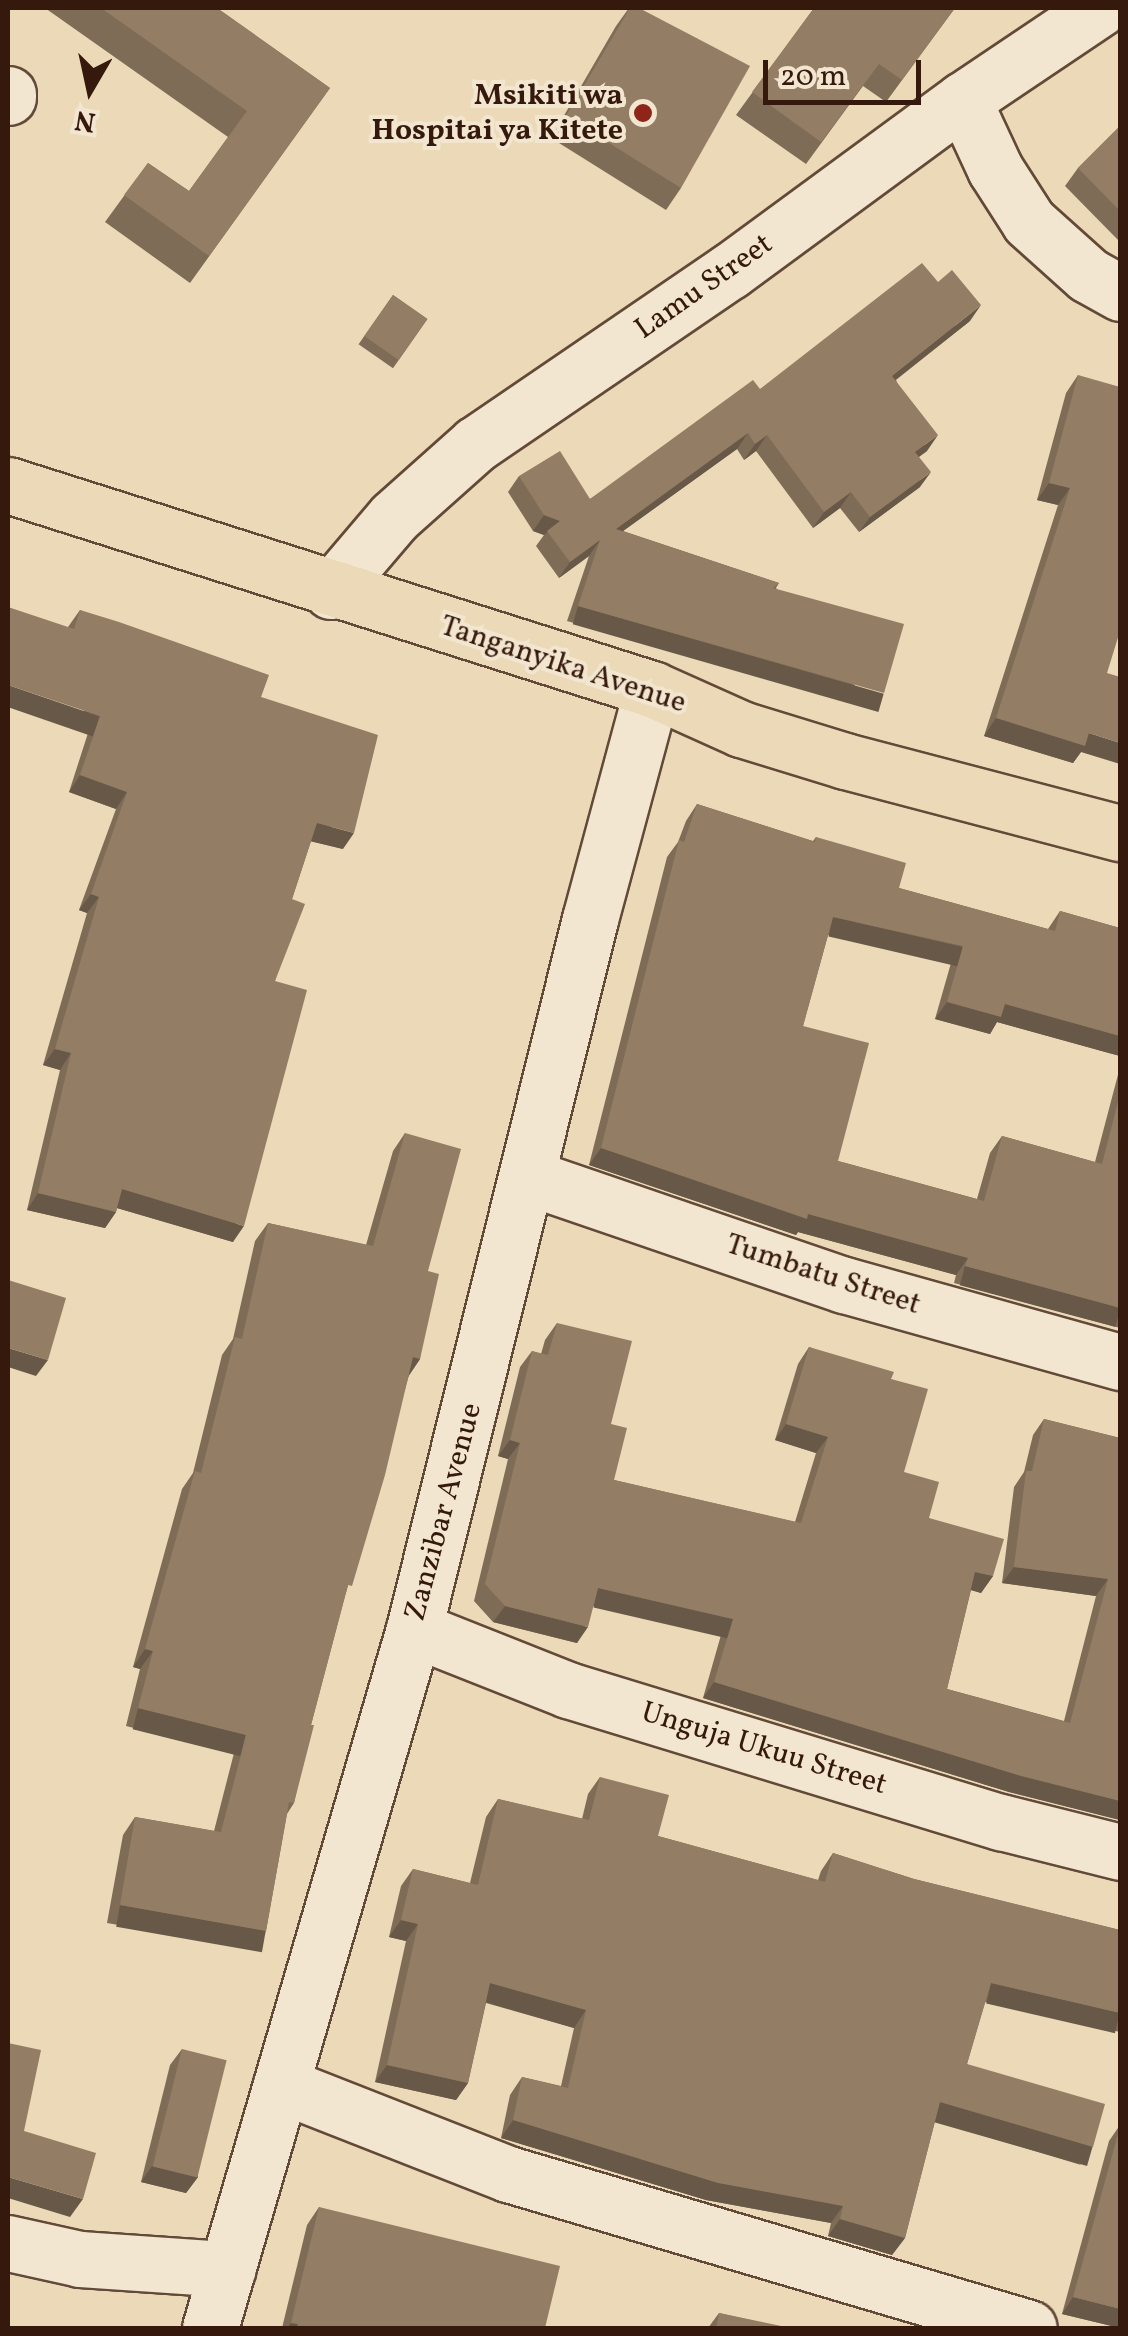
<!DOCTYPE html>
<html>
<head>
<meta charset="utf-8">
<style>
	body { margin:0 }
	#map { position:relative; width:1128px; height:2336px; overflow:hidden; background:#ebd9b7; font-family:Vollkorn,serif }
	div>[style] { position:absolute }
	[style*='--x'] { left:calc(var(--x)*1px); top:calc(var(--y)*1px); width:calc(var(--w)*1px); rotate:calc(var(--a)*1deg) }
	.roads { filter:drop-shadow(2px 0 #634938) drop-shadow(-2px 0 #634938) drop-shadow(0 2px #634938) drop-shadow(0 -2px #634938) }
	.minor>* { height:55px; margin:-27.5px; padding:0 27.5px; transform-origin:27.5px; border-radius:27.5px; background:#f2e6d0 }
	.major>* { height:55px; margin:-27.5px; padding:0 27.5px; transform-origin:27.5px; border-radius:27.5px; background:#ebd9b7 }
	.wall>* { inset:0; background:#7f6c57; transform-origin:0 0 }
	.shaded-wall>* { inset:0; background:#685847; transform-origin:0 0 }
	.building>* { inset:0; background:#947d65; transform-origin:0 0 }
	.dots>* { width:28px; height:28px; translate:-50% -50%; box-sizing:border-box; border:5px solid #f2e6d0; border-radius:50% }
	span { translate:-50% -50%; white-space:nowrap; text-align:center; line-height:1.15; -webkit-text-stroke:8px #f2e6d0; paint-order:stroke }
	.poi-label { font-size:30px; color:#36190d; font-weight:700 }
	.right { translate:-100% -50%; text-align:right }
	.street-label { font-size:30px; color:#36190d }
	.frame { position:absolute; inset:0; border:10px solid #36190d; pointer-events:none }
	.north { position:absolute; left:40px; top:40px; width:100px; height:100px; -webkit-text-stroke:8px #f2e6d0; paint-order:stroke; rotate:189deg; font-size:28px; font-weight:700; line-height:40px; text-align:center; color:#36190d }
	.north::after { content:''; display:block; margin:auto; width:35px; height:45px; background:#36190d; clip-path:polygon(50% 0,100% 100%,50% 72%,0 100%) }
	.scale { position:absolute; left:763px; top:60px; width:158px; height:45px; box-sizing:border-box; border:5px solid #36190d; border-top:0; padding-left:12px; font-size:30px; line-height:35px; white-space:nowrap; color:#36190d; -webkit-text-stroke:8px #f2e6d0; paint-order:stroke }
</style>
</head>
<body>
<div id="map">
	<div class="roads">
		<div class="minor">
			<i style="--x:8;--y:94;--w:3;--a:90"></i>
			<i style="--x:963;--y:100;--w:76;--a:65.1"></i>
			<i style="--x:995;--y:169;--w:63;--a:57.3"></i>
			<i style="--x:1029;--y:222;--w:79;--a:41.9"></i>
			<i style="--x:1088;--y:275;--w:37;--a:29"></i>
			<i style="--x:331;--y:591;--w:97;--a:-49.6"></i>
			<i style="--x:394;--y:517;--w:110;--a:-41.7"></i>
			<i style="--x:476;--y:444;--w:307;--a:-34.3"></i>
			<i style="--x:730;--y:271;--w:289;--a:-36.3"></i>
			<i style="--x:963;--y:100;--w:165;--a:-33.9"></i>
			<i style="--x:528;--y:1177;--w:334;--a:18.9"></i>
			<i style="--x:844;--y:1285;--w:287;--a:15.6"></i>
			<i style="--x:414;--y:1629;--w:166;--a:21.6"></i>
			<i style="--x:568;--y:1690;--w:453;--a:17"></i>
			<i style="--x:1001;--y:1822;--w:123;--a:14.1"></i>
			<i style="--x:281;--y:2085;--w:244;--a:21.4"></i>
			<i style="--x:508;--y:2174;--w:543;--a:16.47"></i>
			<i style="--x:8;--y:2243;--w:74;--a:12.5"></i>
			<i style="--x:80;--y:2259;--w:148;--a:3.9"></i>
			<i style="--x:210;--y:2328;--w:728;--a:-73.73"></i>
			<i style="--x:414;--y:1629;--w:731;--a:-76.08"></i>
			<i style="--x:590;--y:919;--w:238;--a:-74.9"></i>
		</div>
		<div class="major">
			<i style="--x:8;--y:485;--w:676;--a:17.58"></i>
			<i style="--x:652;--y:689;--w:98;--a:24.2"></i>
			<i style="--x:741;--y:729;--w:109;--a:17.1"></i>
			<i style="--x:845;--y:761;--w:284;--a:14.7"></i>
		</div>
	</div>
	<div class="wall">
		<i style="clip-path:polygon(45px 8px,217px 8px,330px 88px,190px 283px,105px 222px,148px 163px,189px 191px,228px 137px)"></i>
		<i style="clip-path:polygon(629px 8px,681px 188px,666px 210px,551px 138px,616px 26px)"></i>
		<i style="clip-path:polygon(814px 8px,955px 8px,886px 102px,863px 86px,806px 164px,736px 115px)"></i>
		<i style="clip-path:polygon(1120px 126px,1120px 242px,1065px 186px,1078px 168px)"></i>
		<i style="left:393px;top:295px;width:42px;height:60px;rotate:35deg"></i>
		<i style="clip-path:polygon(970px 321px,896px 380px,927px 451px,919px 457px,920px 487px,859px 532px,840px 508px,813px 528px,756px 451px,744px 460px,737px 449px,623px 531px,779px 583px,776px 588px,873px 708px,567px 621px,589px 556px,559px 578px,536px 546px,544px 535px,533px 531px,508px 492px,519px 476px,590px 499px,760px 389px)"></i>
		<i style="clip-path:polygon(1078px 375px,1081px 752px,1073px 763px,984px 736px,1058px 505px,1037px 500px,1066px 393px)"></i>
		<i style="clip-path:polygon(80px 610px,261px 697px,343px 849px,311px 841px,292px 899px,275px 981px,233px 1242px,117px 1208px,116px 1212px,105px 1228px,27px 1210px,60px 1070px,43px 1065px,87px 913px,79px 910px,116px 809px,69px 792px,88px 733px,68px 627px)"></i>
		<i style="clip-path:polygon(697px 804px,813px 841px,816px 837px,899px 888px,1048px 929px,1060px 911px,1120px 928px,1120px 1056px,997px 1022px,990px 1034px,935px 1019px,951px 963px,828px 935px,803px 1026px,838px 1161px,977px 1199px,990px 1153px,1002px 1136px,1095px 1162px,1120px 1067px,1120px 1328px,954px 1283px,956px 1275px,798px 1232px,796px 1235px,589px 1165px,667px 857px,678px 842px,686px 821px)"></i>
		<i style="clip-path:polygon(405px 1133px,428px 1271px,420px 1359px,409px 1375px,345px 1596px,311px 1725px,294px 1803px,287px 1814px,266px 1931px,253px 1949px,107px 1923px,123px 1835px,135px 1817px,214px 1831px,234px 1753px,126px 1726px,140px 1669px,133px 1667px,182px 1489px,193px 1473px,222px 1355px,233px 1339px,255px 1241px,268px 1223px,366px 1245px,393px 1151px)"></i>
		<i style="clip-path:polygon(557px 1323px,611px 1424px,614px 1480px,795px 1522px,816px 1453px,775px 1440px,798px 1364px,809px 1347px,891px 1379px,904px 1472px,929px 1518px,993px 1576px,981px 1593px,971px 1590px,947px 1689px,1064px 1721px,1096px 1596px,1002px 1583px,1014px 1487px,1024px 1472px,1033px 1435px,1044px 1419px,1120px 1438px,1120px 1820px,1009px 1792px,703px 1698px,721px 1635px,593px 1606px,577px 1643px,493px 1622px,474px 1601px,508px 1459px,498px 1456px,520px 1367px,532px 1351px,541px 1354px,545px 1340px)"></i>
		<i style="clip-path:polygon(600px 1777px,658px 1836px,818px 1880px,821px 1871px,833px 1853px,914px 1879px,1120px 1930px,1120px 2032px,985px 2002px,967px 2064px,1081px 2165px,935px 2121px,905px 2238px,892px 2255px,828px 2236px,831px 2223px,706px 2200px,501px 2138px,510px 2095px,522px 2077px,561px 2086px,574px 2028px,486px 2003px,468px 2083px,456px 2100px,375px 2082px,406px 1941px,389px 1937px,401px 1886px,413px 1869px,470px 1883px,486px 1817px,498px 1799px,582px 1819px,588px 1794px)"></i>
		<i style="clip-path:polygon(182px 2049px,198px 2177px,186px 2193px,141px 2182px,170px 2065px)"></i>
		<i style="clip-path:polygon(1120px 2125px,1120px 2328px,1062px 2314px,1109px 2141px)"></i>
		<i style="clip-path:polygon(319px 2207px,545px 2328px,282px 2328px,307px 2225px)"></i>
		<i style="clip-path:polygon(719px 2313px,786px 2328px,708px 2328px)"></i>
	</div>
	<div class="shaded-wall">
		<i style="clip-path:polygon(981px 305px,970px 321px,881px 391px,892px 376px)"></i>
		<i style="clip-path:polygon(748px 433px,737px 449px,605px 544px,616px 529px)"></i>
		<i style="clip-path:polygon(767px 435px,756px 451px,744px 460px,755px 444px)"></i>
		<i style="clip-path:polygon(938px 435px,927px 451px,904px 467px,915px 452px)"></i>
		<i style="clip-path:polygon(931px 472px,920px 487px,859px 532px,870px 517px)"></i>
		<i style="clip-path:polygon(1049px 483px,1070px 488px,1058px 505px,1037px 500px)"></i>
		<i style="clip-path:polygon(851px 492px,840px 508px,813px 528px,824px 512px)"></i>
		<i style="clip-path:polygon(544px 515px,560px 521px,544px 535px,533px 531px)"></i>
		<i style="clip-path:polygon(600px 540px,589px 556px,559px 578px,570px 562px)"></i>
		<i style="left:578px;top:606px;width:318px;height:19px;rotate:16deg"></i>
		<i style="left:8px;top:685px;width:97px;height:21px;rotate:19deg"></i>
		<i style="clip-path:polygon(996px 718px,1089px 733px,1120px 743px,1120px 764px,1081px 752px,1073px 763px,984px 736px)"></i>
		<i style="clip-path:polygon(80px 775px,127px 792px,116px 809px,69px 792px)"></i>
		<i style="clip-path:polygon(317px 823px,354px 833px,343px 849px,305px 840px)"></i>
		<i style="clip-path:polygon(91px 894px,99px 897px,87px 913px,79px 910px)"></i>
		<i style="left:833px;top:917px;width:133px;height:20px;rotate:13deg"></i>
		<i style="clip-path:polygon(947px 1002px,1005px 1004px,1120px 1036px,1120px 1056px,997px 1022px,990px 1034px,935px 1019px)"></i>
		<i style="clip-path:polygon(55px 1049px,71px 1053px,60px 1070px,43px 1065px)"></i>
		<i style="clip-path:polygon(601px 1148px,808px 1214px,968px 1258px,956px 1275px,798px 1232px,796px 1235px,589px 1165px)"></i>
		<i style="clip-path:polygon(122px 1189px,244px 1226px,233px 1242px,110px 1206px)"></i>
		<i style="clip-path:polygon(38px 1193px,116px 1212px,105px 1228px,27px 1210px)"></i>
		<i style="left:965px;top:1266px;width:161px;height:20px;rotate:15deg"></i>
		<i style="clip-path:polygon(8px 1348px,48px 1360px,36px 1376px,8px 1367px)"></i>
		<i style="clip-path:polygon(413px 1357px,420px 1359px,408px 1377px)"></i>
		<i style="clip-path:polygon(786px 1424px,828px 1437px,816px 1453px,775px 1440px)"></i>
		<i style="clip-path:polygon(510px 1440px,520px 1443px,508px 1459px,498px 1456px)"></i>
		<i style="clip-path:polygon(1014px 1567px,1108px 1579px,1096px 1596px,1002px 1583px)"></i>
		<i style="clip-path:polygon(975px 1572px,993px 1576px,981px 1593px,964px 1588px)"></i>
		<i style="left:598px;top:1588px;width:139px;height:20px;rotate:13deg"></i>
		<i style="clip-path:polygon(505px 1606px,588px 1627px,577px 1643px,493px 1622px)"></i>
		<i style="clip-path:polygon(145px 1649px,153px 1651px,140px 1669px,133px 1667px)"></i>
		<i style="clip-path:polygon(714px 1682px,1120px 1801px,1120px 1820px,1009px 1792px,703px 1698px)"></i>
		<i style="left:138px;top:1708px;width:111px;height:22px;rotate:14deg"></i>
		<i style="left:120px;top:1905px;width:148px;height:22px;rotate:10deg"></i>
		<i style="clip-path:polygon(401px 1920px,418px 1924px,406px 1941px,389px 1937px)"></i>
		<i style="clip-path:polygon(490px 1983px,586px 2010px,574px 2028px,478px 2000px)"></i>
		<i style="left:991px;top:1983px;width:132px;height:21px;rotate:13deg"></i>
		<i style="clip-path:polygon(387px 2065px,468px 2083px,456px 2100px,375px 2082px)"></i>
		<i style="left:940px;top:2102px;width:159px;height:21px;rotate:16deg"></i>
		<i style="clip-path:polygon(513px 2120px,843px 2206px,831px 2223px,706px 2200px,501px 2138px)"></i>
		<i style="clip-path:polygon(152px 2166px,198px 2177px,186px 2193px,141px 2182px)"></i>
		<i style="clip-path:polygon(8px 2177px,83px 2199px,70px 2217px,8px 2198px)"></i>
		<i style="clip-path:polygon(840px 2219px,905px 2238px,892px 2255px,828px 2236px)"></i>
		<i style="clip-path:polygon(1073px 2297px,1120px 2309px,1120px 2328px,1062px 2314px)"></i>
		<i style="clip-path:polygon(291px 2323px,298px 2324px,296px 2328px,287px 2328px)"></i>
	</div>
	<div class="building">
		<i style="clip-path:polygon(101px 8px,217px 8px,330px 88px,209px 256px,124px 195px,148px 163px,189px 191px,247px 111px)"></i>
		<i style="clip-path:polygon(630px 8px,639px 8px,750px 66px,681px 188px,566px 116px)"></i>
		<i style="clip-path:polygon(814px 8px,955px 8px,902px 80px,879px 64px,821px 142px,752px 92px)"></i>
		<i style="clip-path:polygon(1120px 126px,1120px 211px,1078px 168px)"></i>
		<i style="clip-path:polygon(922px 263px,938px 282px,952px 270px,981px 305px,892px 376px,938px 435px,915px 452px,931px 472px,870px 517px,851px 492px,824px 512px,767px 435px,755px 444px,748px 433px,616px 529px,779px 583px,773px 588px,904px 624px,884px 693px,578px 606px,600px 540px,570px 562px,547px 531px,560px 521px,544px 515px,519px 476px,560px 451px,590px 499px,753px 380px,760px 389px)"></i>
		<i style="left:393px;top:295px;width:42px;height:50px;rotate:35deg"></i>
		<i style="clip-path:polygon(1078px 375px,1120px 387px,1120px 631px,1107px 673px,1120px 677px,1120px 743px,1089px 733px,1085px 746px,996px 718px,1070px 488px,1049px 483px)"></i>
		<i style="clip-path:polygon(8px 607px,74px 629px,80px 610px,119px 622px,269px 675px,261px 697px,378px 735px,354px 833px,317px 823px,292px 899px,305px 904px,275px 981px,307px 990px,244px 1226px,122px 1189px,116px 1212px,38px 1193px,71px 1053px,55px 1049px,99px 897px,91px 894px,127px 792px,80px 775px,100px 716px,8px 685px)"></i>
		<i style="clip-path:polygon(697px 804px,815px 842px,816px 837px,906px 863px,899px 888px,1055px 931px,1060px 911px,1120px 928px,1120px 1036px,1005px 1004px,1001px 1017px,947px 1002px,963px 946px,833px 917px,803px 1026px,869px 1043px,838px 1161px,984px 1201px,1002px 1136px,1102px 1164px,1120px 1094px,1120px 1308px,965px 1266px,968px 1258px,808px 1214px,807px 1219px,601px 1148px,679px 840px,684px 842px)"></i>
		<i style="clip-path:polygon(405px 1133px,461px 1149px,428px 1271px,439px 1274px,420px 1359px,413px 1357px,385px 1475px,352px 1586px,348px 1585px,311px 1725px,314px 1725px,294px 1803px,289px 1802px,266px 1931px,120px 1905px,135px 1817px,221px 1832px,246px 1735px,138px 1708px,153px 1651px,145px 1649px,195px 1471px,201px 1473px,235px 1337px,242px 1339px,268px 1223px,373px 1246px)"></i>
		<i style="clip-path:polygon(8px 1280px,66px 1298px,48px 1360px,8px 1348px)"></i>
		<i style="clip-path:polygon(557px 1323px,632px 1341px,611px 1424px,627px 1428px,614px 1480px,801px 1523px,828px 1437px,786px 1424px,809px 1347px,894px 1372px,891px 1379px,928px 1389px,904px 1472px,939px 1482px,929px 1518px,1004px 1539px,993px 1576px,975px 1572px,947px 1689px,1070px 1723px,1108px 1579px,1014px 1567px,1026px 1471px,1032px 1471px,1044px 1419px,1120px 1438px,1120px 1801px,1021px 1776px,714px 1682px,733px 1619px,598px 1588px,588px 1627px,505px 1606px,485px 1584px,520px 1443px,510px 1440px,532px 1351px,548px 1355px)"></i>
		<i style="clip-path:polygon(600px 1777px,669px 1795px,658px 1836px,825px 1882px,833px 1853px,914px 1879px,1120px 1930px,1120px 2013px,991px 1983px,967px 2064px,1105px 2104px,1093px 2147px,940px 2102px,905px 2238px,840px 2219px,843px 2206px,718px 2183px,513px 2120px,522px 2077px,568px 2088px,586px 2010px,490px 1983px,468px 2083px,387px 2065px,418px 1924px,401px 1920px,413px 1869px,478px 1885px,498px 1799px,589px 1820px)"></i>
		<i style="clip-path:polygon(8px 2043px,41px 2050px,24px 2131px,96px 2153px,83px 2199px,8px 2177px)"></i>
		<i style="left:182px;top:2049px;width:46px;height:121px;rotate:14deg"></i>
		<i style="clip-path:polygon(1120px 2127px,1120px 2309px,1073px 2297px)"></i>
		<i style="clip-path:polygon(319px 2207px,560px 2266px,545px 2328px,297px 2328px,298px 2324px,291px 2323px)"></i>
		<i style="clip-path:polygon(719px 2313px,786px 2327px,786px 2328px,716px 2328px)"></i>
	</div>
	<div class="dots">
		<i style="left:643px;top:113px;background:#8f2418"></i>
	</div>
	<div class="poi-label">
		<span class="right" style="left:623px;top:113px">Msikiti wa<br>Hospitai ya Kitete</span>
	</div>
	<div class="street-label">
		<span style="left:704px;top:287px;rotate:-35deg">Lamu Street</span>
		<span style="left:563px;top:665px;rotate:18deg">Tanganyika Avenue</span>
		<span style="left:823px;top:1275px;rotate:18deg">Tumbatu Street</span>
		<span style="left:444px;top:1512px;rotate:-75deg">Zanzibar Avenue</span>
		<span style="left:764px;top:1749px;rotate:17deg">Unguja Ukuu Street</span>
	</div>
	<div class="frame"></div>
	<div class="north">N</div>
	<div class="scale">20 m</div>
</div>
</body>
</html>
